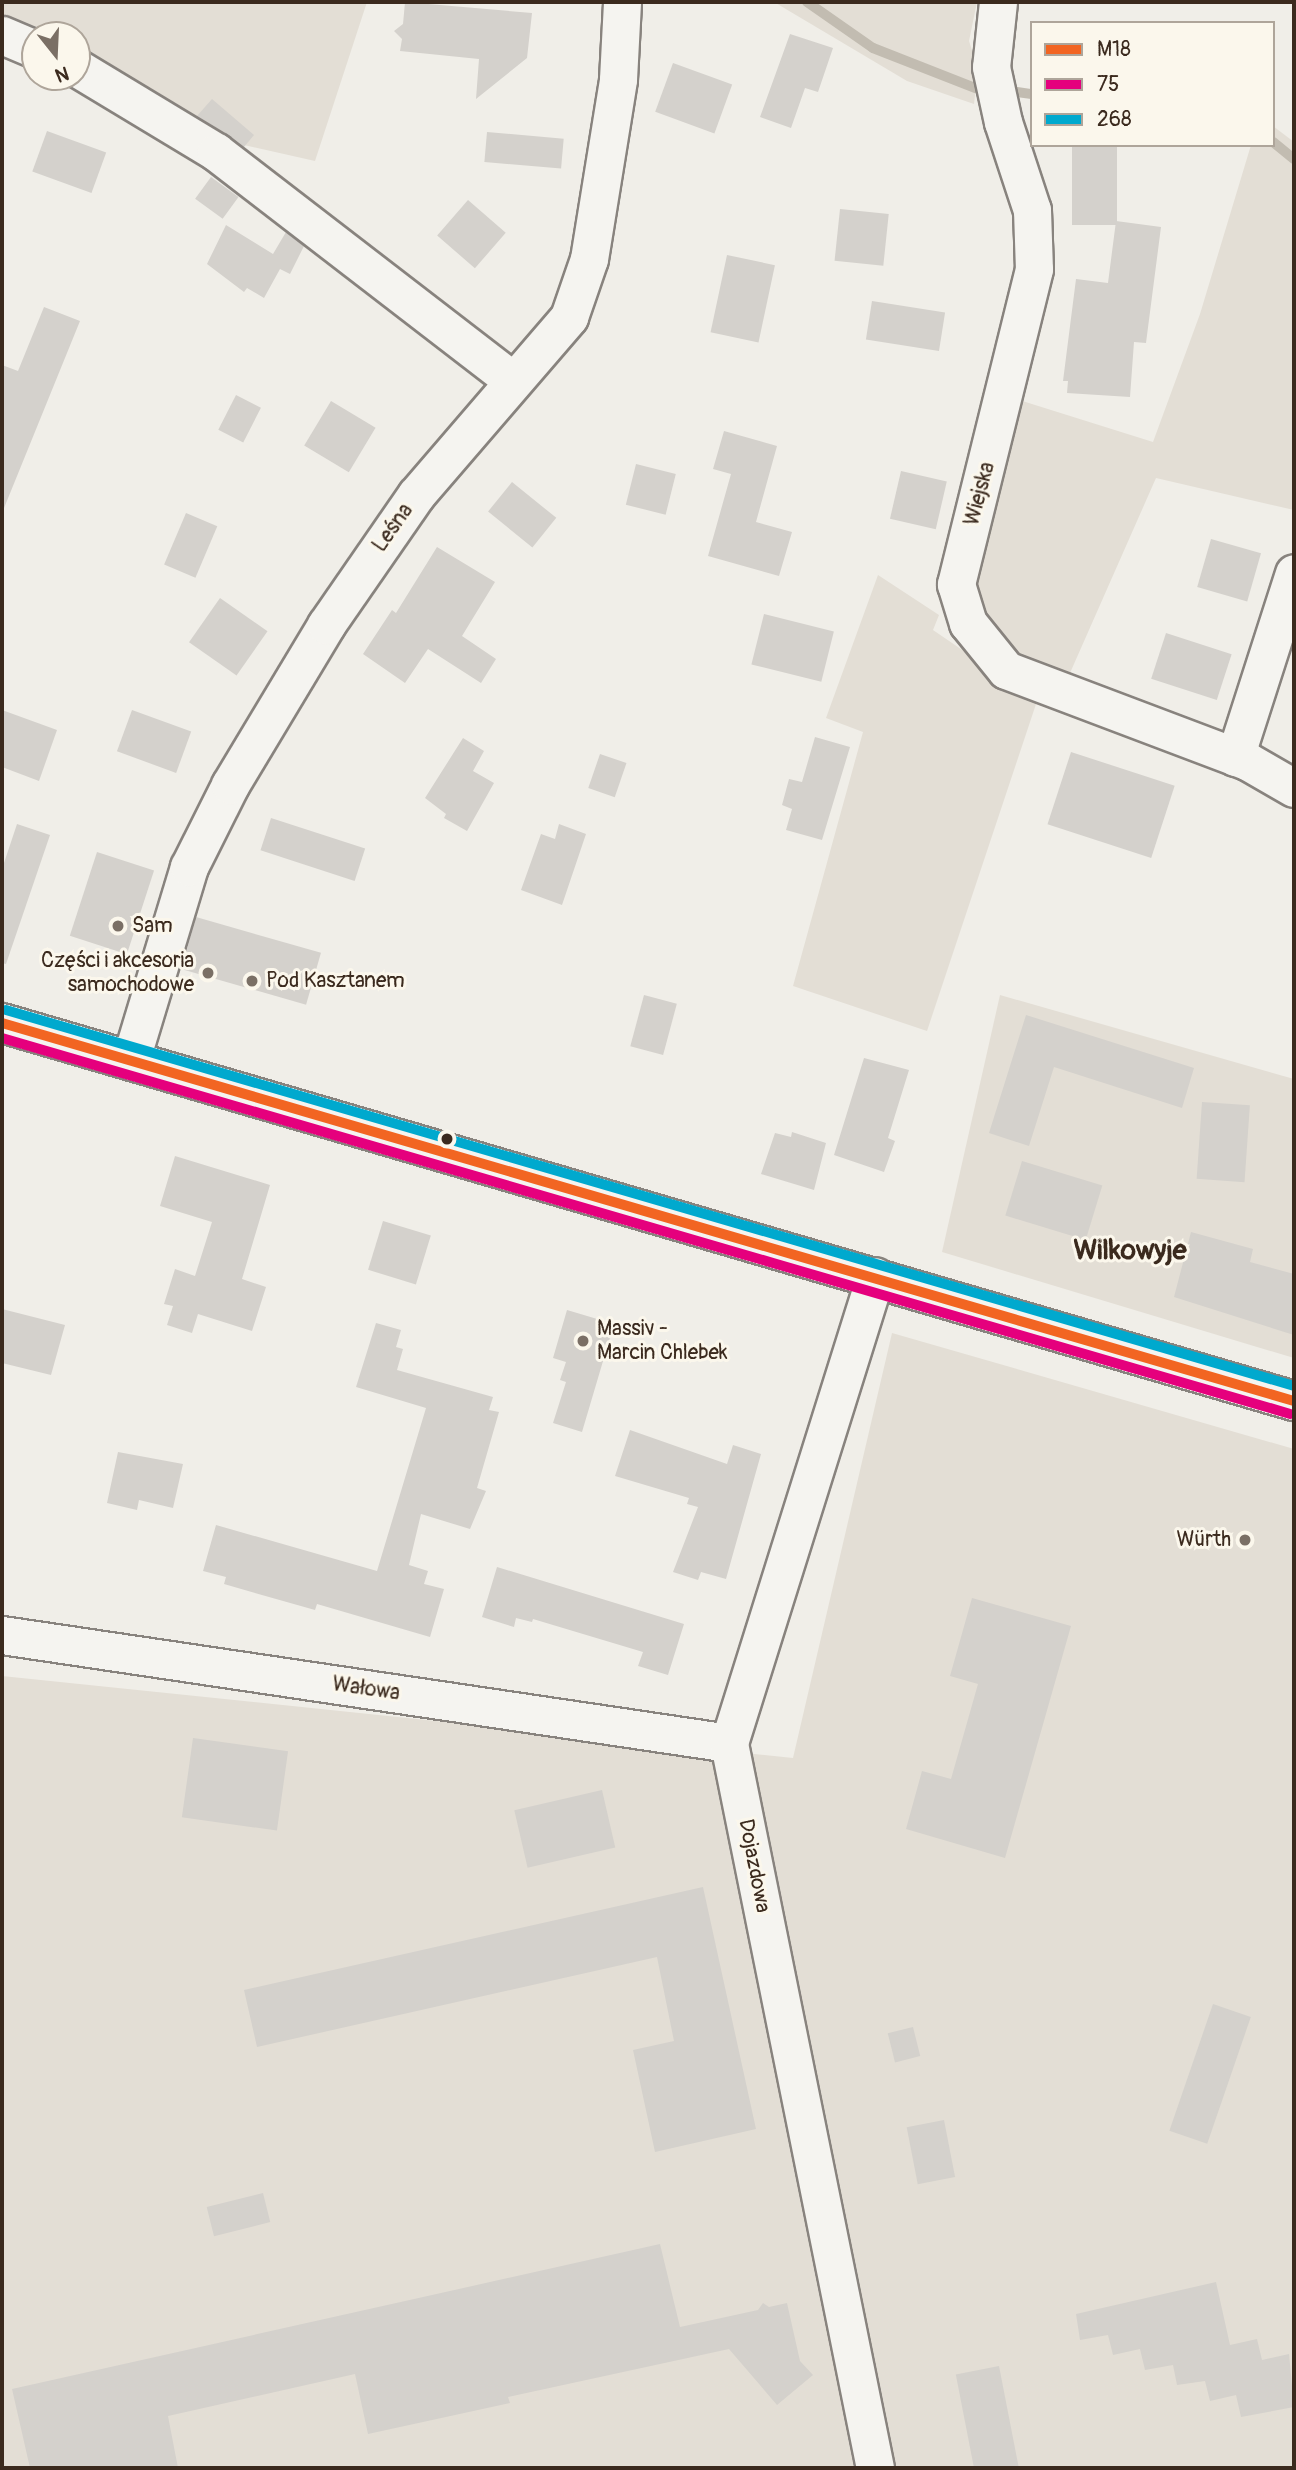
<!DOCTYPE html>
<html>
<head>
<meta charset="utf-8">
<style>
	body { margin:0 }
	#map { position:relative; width:1296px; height:2470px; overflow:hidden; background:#f0eee8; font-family:Pangolin,sans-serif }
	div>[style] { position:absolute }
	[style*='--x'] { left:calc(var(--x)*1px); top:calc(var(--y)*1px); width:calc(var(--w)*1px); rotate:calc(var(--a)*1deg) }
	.built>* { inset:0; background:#e3ded5 }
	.stream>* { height:10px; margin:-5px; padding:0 5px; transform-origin:5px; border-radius:5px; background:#c2bcb1 }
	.building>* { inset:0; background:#d4d1cc; transform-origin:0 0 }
	.roads { filter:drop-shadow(2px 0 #88837e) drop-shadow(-2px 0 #88837e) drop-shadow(0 2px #88837e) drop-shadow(0 -2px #88837e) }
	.street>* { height:37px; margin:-18.5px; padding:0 18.5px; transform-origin:18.5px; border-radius:18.5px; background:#f5f4f0 }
	.primary>* { height:38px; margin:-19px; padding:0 19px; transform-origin:19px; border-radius:19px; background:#f5f4f0 }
	.bus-1>* { height:10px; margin:-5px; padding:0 5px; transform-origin:5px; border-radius:5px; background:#f26522 }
	.bus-2>* { height:10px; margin:-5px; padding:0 5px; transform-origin:5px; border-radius:5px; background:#e5007d }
	.bus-3>* { height:10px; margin:-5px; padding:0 5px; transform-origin:5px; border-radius:5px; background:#00a9ce }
	.dots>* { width:19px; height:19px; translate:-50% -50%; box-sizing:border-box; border:4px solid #fbf7ec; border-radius:50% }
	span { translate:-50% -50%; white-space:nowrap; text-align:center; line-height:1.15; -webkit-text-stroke:6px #fbf7ec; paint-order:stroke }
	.street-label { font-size:21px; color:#3b2a1e }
	.poi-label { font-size:21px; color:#3b2a1e }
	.left { translate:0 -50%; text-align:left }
	.right { translate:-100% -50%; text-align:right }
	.district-label { font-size:28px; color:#3b2a1e; font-weight:700 }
	.frame { position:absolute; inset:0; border:4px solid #3b2a1e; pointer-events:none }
	.legend { position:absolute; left:1030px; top:21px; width:245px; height:126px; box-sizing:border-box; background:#fbf7ec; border:2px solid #aea59a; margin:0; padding:9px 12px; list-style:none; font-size:21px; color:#3b2a1e }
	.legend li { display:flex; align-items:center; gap:14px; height:35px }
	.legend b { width:35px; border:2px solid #aea59a }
	.north { position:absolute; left:21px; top:21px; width:70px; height:70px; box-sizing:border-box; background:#fbf7ec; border:2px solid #aea59a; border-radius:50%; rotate:162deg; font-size:19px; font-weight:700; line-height:28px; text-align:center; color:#3b2a1e }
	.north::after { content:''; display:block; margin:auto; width:24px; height:32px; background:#7a6f65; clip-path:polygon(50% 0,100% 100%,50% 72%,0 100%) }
</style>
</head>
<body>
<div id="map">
	<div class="built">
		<i style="clip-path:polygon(2px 2px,367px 2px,315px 161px,159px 126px,45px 77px,77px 77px,77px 35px,35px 35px,35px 72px,2px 58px)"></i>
		<i style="clip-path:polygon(774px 2px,977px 2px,969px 41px,978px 69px,974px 104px,907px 81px)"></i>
		<i style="clip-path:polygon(1273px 126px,1294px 142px,1294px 510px,1156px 478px,1070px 673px,1010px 657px,985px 624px,968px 585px,1016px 399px,1153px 442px,1200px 314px,1251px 145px,1273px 145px)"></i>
		<i style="clip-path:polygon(878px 575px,939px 615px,933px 630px,1037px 701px,927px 1031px,793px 986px,863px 732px,826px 718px)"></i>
		<i style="clip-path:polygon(1000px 995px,1294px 1079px,1294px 1358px,942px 1252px)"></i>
		<i style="clip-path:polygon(892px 1333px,1294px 1449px,1294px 2468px,2px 2468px,2px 1676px,793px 1758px)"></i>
	</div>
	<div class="stream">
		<i style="--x:807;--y:2;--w:80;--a:34.9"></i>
		<i style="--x:873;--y:48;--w:110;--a:21.4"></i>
		<i style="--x:1017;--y:92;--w:15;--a:8"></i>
		<i style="--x:1273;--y:142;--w:27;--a:39"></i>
	</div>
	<div class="building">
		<i style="clip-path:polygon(405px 2px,532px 13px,527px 58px,476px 99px,479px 59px,400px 51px,402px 39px,394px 31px,403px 24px)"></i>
		<i style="clip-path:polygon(790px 34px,833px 48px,818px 92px,805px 88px,791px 128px,760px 117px)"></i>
		<i style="left:673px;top:63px;width:63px;height:52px;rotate:20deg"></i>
		<i style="clip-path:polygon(212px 99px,254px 135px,244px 147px,197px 116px)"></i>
		<i style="left:47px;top:131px;width:63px;height:43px;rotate:20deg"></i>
		<i style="left:487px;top:132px;width:77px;height:30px;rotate:5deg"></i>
		<i style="left:1072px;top:145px;width:45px;height:80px"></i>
		<i style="left:211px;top:177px;width:34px;height:27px;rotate:36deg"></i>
		<i style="left:468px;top:200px;width:50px;height:47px;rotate:41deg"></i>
		<i style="left:840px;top:209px;width:49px;height:52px;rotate:6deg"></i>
		<i style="clip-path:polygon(1116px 221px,1161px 227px,1146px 343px,1134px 342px,1130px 397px,1067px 393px,1068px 381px,1063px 381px,1076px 279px,1108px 283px)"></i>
		<i style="clip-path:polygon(226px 225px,273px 254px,286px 232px,304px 246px,290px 274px,280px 269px,264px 298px,247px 288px,244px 292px,207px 264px)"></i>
		<i style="left:727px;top:255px;width:49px;height:79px;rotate:12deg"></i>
		<i style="left:872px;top:301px;width:74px;height:39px;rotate:9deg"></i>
		<i style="clip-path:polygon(44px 307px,80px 321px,2px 513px,2px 365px,18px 371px)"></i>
		<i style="left:236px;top:395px;width:28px;height:39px;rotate:27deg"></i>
		<i style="left:331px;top:401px;width:52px;height:52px;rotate:31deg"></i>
		<i style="clip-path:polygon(724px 431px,777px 446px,756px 522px,792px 532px,779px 576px,708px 556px,731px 474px,713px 469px)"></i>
		<i style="left:636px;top:464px;width:41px;height:42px;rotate:14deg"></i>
		<i style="left:901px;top:471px;width:47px;height:49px;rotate:13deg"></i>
		<i style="left:512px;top:482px;width:57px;height:38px;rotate:39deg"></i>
		<i style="left:186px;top:513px;width:34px;height:56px;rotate:23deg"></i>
		<i style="left:1211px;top:539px;width:52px;height:50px;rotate:16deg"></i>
		<i style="clip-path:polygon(437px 547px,495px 582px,462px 636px,496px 659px,481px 683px,428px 649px,405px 683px,363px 654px,392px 610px,396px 613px)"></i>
		<i style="left:220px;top:598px;width:58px;height:54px;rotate:35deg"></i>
		<i style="left:764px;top:614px;width:72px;height:52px;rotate:14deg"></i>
		<i style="left:1166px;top:633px;width:69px;height:48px;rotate:18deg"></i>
		<i style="clip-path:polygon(2px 710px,57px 730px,39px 781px,2px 767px)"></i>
		<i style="left:132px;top:710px;width:63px;height:44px;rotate:20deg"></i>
		<i style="clip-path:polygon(815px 737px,850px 747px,822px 840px,786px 830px,792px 809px,782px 805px,789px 779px,802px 782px)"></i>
		<i style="clip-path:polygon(463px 738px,484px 751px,473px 771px,494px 783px,467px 831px,444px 818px,446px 814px,425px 798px)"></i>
		<i style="left:1071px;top:752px;width:109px;height:76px;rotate:18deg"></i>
		<i style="left:600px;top:754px;width:28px;height:36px;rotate:19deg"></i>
		<i style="left:271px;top:818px;width:99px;height:34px;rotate:18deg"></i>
		<i style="clip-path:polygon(17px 824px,50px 835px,6px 964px,2px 963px,2px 869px)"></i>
		<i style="clip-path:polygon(559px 824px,586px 834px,562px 905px,521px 890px,541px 834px,555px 839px)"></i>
		<i style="left:97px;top:852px;width:60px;height:88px;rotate:18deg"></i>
		<i style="left:196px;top:917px;width:130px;height:54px;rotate:16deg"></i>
		<i style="left:644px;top:995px;width:34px;height:53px;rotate:15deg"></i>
		<i style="clip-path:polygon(1026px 1015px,1194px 1068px,1182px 1108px,1054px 1067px,1029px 1146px,989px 1133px)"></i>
		<i style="clip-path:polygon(864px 1058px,909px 1070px,888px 1138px,895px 1141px,884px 1172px,834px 1155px)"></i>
		<i style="left:1202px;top:1102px;width:48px;height:77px;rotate:4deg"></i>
		<i style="clip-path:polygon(792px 1132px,826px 1143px,814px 1190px,761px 1174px,775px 1133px,791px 1137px)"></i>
		<i style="clip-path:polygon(175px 1156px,270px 1185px,242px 1279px,266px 1287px,252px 1331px,198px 1314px,192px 1333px,167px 1325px,173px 1306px,164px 1304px,175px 1269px,195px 1276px,212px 1222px,160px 1206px)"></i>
		<i style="left:1022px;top:1161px;width:84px;height:57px;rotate:17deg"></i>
		<i style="left:383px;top:1221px;width:50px;height:51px;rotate:17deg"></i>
		<i style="clip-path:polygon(1191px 1232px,1253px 1249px,1250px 1262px,1294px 1274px,1294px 1335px,1174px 1297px)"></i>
		<i style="clip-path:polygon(2px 1309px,65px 1325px,51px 1375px,2px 1363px)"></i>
		<i style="clip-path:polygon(567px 1310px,614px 1324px,582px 1432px,553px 1423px,566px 1382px,560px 1380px,566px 1362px,553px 1358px)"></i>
		<i style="clip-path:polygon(376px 1323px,401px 1330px,396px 1347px,403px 1349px,397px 1370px,493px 1397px,489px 1410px,499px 1412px,477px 1488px,486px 1491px,470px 1529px,421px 1514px,409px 1565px,428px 1571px,424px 1584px,444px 1589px,430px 1637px,317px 1604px,315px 1610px,269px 1597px,224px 1584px,226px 1577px,203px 1571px,216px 1525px,377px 1571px,426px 1408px,356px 1387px)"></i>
		<i style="clip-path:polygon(630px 1430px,727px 1464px,733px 1445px,761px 1454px,726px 1579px,701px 1572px,698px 1580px,673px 1572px,698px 1507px,687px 1504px,689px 1498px,615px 1476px)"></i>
		<i style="clip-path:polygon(118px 1452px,183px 1464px,173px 1508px,139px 1500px,137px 1510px,107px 1503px)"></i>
		<i style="clip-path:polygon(497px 1567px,684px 1624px,668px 1675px,638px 1666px,643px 1652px,533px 1619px,532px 1622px,516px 1618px,514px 1627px,482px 1617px)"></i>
		<i style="clip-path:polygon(972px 1598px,1071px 1626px,1005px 1858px,906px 1829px,922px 1771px,951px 1779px,978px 1684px,950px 1676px)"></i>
		<i style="left:193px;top:1738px;width:96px;height:80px;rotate:8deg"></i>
		<i style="left:602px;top:1790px;width:59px;height:90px;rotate:77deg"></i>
		<i style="clip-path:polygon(703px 1887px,756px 2129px,655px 2152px,633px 2050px,674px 2041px,657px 1957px,257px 2047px,244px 1990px)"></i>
		<i style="left:1213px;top:2004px;width:40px;height:134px;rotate:19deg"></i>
		<i style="left:913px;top:2027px;width:30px;height:26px;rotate:76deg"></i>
		<i style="left:944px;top:2120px;width:58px;height:38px;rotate:79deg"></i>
		<i style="left:263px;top:2193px;width:30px;height:58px;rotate:76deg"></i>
		<i style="clip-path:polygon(660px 2244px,680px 2327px,758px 2310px,763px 2303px,769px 2307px,787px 2303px,800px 2361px,813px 2375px,777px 2405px,729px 2349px,508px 2397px,510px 2403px,368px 2434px,355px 2374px,168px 2416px,178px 2468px,30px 2468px,12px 2389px)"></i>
		<i style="clip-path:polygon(1216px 2282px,1230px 2345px,1257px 2339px,1262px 2360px,1289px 2354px,1294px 2407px,1241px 2417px,1236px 2395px,1210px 2401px,1205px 2381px,1177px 2385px,1173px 2365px,1145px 2370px,1140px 2349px,1113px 2355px,1108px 2335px,1080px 2340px,1076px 2314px)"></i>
		<i style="left:999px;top:2366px;width:104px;height:44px;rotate:79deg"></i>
	</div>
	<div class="roads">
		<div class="street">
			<i style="--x:998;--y:2;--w:65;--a:96.1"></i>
			<i style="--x:991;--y:67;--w:56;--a:77.7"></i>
			<i style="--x:1003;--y:122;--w:93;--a:71.8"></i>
			<i style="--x:1032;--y:210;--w:59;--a:88.1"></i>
			<i style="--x:1034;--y:269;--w:325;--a:103.9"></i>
			<i style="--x:956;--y:584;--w:41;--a:72.9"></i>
			<i style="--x:968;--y:623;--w:60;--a:51"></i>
			<i style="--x:1006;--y:670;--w:258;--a:20.7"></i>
			<i style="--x:1247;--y:761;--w:54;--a:29.9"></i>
			<i style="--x:2;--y:35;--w:36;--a:23"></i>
			<i style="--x:77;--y:68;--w:162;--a:31.1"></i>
			<i style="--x:216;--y:152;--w:375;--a:37.6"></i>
			<i style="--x:1235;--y:757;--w:193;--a:-72.2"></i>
			<i style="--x:131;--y:1059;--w:201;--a:-73.2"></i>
			<i style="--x:189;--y:867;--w:92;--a:-63.4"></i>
			<i style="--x:230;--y:785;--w:187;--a:-59"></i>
			<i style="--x:326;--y:625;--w:158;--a:-55.3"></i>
			<i style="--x:416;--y:495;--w:235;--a:-49.3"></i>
			<i style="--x:569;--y:317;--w:61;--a:-71"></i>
			<i style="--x:589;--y:259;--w:182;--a:-80.8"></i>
			<i style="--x:618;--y:79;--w:77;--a:-87"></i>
			<i style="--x:2;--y:1635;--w:735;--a:8.45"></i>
			<i style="--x:875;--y:2468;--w:740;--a:-101.39"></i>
			<i style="--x:729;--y:1743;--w:489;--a:-72.6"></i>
		</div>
		<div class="primary">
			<i style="--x:2;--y:1023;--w:1346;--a:16.31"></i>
		</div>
	</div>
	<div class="bus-1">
		<i style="--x:2;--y:1023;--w:1346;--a:16.31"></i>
	</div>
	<div class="bus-2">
		<i style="--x:2;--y:1038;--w:1342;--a:16.27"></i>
	</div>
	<div class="bus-3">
		<i style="--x:6;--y:1010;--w:1342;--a:16.27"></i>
	</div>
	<div class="dots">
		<i style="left:118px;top:926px;background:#7a6f65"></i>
		<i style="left:208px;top:973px;background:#7a6f65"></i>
		<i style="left:252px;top:981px;background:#7a6f65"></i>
		<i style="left:447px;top:1139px;background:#3b2a1e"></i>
		<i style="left:583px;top:1341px;background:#7a6f65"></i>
		<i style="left:1245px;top:1540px;background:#7a6f65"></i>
	</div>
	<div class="street-label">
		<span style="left:980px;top:494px;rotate:-75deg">Wiejska</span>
		<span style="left:393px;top:528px;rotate:-55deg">Leśna</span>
		<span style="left:366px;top:1689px;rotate:8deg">Wałowa</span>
		<span style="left:754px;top:1866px;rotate:79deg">Dojazdowa</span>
	</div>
	<div class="poi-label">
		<span class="left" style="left:132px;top:926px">Sam</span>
		<span class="right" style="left:194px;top:973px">Części i akcesoria<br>samochodowe</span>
		<span class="left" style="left:266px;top:981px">Pod Kasztanem</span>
		<span class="left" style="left:597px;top:1341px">Massiv -<br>Marcin Chlebek</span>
		<span class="right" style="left:1231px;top:1540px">Würth</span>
	</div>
	<div class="district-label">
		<span style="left:1130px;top:1251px">Wilkowyje</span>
	</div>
	<div class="frame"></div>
	<ul class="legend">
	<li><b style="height:9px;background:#f26522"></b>M18</li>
	<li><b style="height:9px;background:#e5007d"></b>75</li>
	<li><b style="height:9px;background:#00a9ce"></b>268</li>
	</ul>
	<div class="north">N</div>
</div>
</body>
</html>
